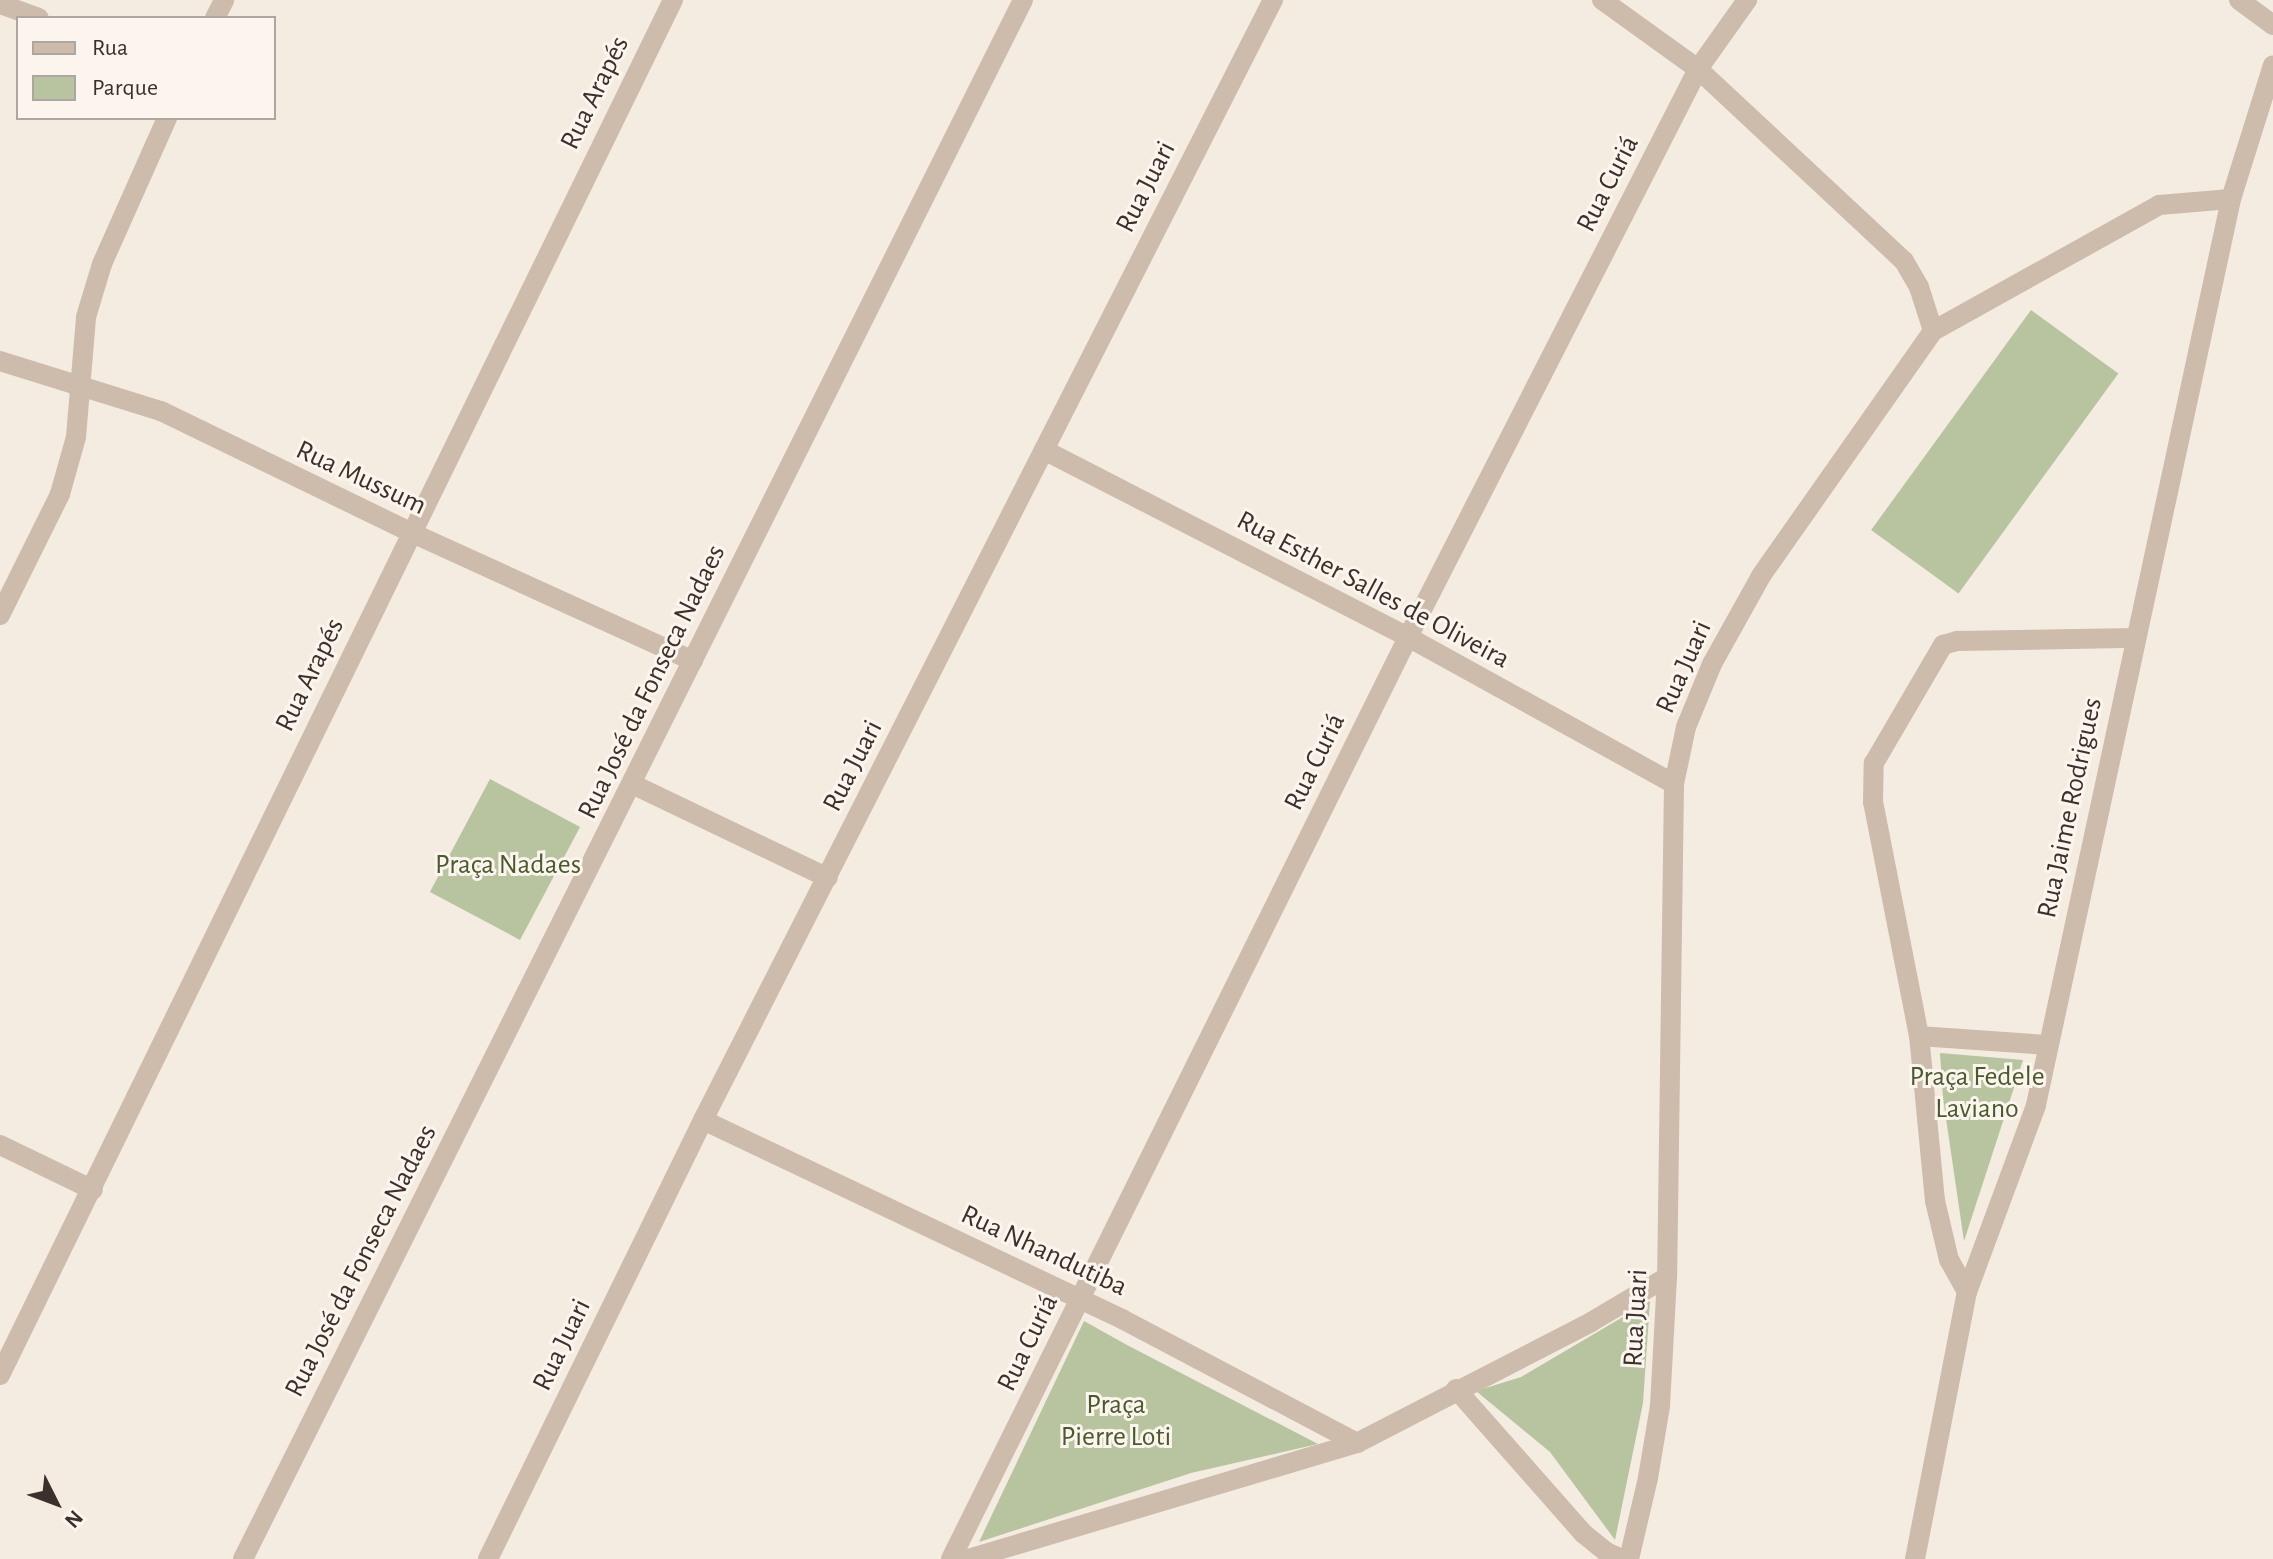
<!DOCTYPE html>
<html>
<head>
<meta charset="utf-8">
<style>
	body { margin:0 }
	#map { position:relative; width:2273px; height:1559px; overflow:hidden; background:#f4ebe1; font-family:"Alegreya Sans",sans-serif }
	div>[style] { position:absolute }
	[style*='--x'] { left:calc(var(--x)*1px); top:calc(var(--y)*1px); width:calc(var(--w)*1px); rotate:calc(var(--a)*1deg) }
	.green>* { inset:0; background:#b8c4a0; transform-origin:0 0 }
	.minor>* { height:20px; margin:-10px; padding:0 10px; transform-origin:10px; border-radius:10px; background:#cdbbac }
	span { translate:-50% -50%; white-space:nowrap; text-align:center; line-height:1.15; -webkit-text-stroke:6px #fbf5ee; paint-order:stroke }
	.street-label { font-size:28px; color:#3b302b }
	.park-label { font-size:28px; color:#4a5a2e }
	.legend { position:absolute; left:16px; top:16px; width:260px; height:104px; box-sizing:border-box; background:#fbf5ee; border:2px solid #aea6a0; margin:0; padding:10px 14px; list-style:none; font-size:24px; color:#3b302b }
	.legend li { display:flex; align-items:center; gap:16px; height:40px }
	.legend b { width:40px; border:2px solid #aea6a0 }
	.north { position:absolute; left:16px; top:1463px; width:80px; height:80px; -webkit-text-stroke:6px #fbf5ee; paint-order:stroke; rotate:132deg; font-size:22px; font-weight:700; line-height:32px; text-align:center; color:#3b302b }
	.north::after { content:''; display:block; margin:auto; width:28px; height:36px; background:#3b302b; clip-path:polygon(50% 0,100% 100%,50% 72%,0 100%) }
</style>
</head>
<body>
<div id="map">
	<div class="green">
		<i style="left:2031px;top:310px;width:108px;height:272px;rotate:36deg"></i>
		<i style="left:490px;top:779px;width:102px;height:128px;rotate:28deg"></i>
		<i style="clip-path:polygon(1940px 1053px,2023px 1060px,1964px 1241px,1943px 1098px)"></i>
		<i style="clip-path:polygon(1650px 1301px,1643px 1403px,1615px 1540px,1550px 1452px,1476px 1391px,1521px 1377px)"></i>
		<i style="clip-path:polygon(1084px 1321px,1127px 1345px,1318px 1444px,1191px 1473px,979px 1542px)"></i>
	</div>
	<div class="minor">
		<i style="--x:1602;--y:0;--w:118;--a:35.7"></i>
		<i style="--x:1698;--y:69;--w:282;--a:43"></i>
		<i style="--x:1904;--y:261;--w:30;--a:60"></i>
		<i style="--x:1919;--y:287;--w:46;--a:72.3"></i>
		<i style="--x:1933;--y:331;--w:299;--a:125.1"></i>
		<i style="--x:1761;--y:576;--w:101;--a:119.1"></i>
		<i style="--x:1712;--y:664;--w:68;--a:112.4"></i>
		<i style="--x:1686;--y:727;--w:58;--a:101.9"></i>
		<i style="--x:1674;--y:784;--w:493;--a:90.8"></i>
		<i style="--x:1667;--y:1277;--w:129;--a:93.1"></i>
		<i style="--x:1660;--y:1406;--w:73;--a:99.5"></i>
		<i style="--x:1648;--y:1478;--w:83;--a:103.2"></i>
		<i style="--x:2239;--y:0;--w:42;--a:36.3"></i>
		<i style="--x:0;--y:4;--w:41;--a:19.7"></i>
		<i style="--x:215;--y:18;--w:20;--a:-63"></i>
		<i style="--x:1933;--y:331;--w:259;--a:-29.1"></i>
		<i style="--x:2159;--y:205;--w:72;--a:-4.8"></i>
		<i style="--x:0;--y:361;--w:169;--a:17.3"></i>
		<i style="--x:161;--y:411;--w:277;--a:25.9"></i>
		<i style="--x:410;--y:532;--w:311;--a:24.5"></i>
		<i style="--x:1044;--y:450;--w:409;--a:27.2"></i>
		<i style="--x:1408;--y:637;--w:304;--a:28.9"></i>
		<i style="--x:0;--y:615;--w:135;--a:-63.6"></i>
		<i style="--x:60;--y:494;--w:59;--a:-74.3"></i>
		<i style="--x:76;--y:437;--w:120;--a:-85.2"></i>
		<i style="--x:86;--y:317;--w:55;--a:-73.2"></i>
		<i style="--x:102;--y:264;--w:160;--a:-66"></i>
		<i style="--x:632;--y:784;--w:217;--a:25.6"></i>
		<i style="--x:1919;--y:1036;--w:128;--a:4"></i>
		<i style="--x:703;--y:1120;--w:464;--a:25.4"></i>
		<i style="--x:1122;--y:1319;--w:266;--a:27.8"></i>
		<i style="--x:0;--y:1145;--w:103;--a:25.8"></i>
		<i style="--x:1967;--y:1292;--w:37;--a:-119"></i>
		<i style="--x:1949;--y:1260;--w:61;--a:-103.3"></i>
		<i style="--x:1935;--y:1201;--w:166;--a:-95.5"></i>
		<i style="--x:1919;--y:1036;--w:238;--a:-101.1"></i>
		<i style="--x:1873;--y:802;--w:39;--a:-89"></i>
		<i style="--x:1874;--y:763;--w:137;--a:-59.7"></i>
		<i style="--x:1943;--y:645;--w:15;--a:-16"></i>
		<i style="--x:1957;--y:641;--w:179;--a:-1"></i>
		<i style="--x:0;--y:1375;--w:1531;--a:-63.92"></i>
		<i style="--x:1456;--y:1389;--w:193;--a:48.6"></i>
		<i style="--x:1584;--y:1534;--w:28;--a:39"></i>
		<i style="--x:1606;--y:1552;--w:17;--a:24"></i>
		<i style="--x:243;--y:1559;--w:1743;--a:-63.42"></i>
		<i style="--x:488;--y:1559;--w:489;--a:-63.9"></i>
		<i style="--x:703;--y:1120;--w:1257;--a:-63.03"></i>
		<i style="--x:951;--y:1559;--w:1029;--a:-63.63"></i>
		<i style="--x:1408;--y:637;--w:638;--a:-62.95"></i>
		<i style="--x:1698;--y:69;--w:85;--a:-54.6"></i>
		<i style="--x:968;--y:1559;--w:406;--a:-16.6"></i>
		<i style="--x:1357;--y:1443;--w:263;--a:-27.3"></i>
		<i style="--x:1591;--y:1322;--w:88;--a:-30.6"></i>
		<i style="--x:1915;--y:1559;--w:272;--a:-79"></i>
		<i style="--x:1967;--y:1292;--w:199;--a:-69.7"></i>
		<i style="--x:2036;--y:1105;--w:927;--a:-77.85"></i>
		<i style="--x:2231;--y:199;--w:140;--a:-72.6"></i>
	</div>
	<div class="street-label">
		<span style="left:595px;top:93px;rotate:-64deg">Rua Arapés</span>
		<span style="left:1608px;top:184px;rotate:-63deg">Rua Curiá</span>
		<span style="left:1146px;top:187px;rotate:-63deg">Rua Juari</span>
		<span style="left:361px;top:478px;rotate:25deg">Rua Mussum</span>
		<span style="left:1373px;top:590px;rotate:28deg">Rua Esther Salles de Oliveira</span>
		<span style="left:1684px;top:667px;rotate:-66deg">Rua Juari</span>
		<span style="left:310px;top:675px;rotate:-64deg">Rua Arapés</span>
		<span style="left:652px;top:682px;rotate:-64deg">Rua José da Fonseca Nadaes</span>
		<span style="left:1315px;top:762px;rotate:-64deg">Rua Curiá</span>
		<span style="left:853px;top:766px;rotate:-63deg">Rua Juari</span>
		<span style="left:2070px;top:808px;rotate:-78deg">Rua Jaime Rodrigues</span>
		<span style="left:1044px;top:1251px;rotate:25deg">Rua Nhandutiba</span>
		<span style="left:361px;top:1261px;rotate:-63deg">Rua José da Fonseca Nadaes</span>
		<span style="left:1636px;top:1318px;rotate:-87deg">Rua Juari</span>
		<span style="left:1028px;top:1343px;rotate:-64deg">Rua Curiá</span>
		<span style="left:562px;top:1345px;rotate:-64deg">Rua Juari</span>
	</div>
	<div class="park-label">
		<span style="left:508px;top:865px">Praça Nadaes</span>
		<span style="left:1977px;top:1093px">Praça Fedele<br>Laviano</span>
		<span style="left:1116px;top:1421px">Praça<br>Pierre Loti</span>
	</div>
	<ul class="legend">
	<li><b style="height:10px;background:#cdbbac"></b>Rua</li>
	<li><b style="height:22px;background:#b8c4a0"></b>Parque</li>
	</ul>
	<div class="north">N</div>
</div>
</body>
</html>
